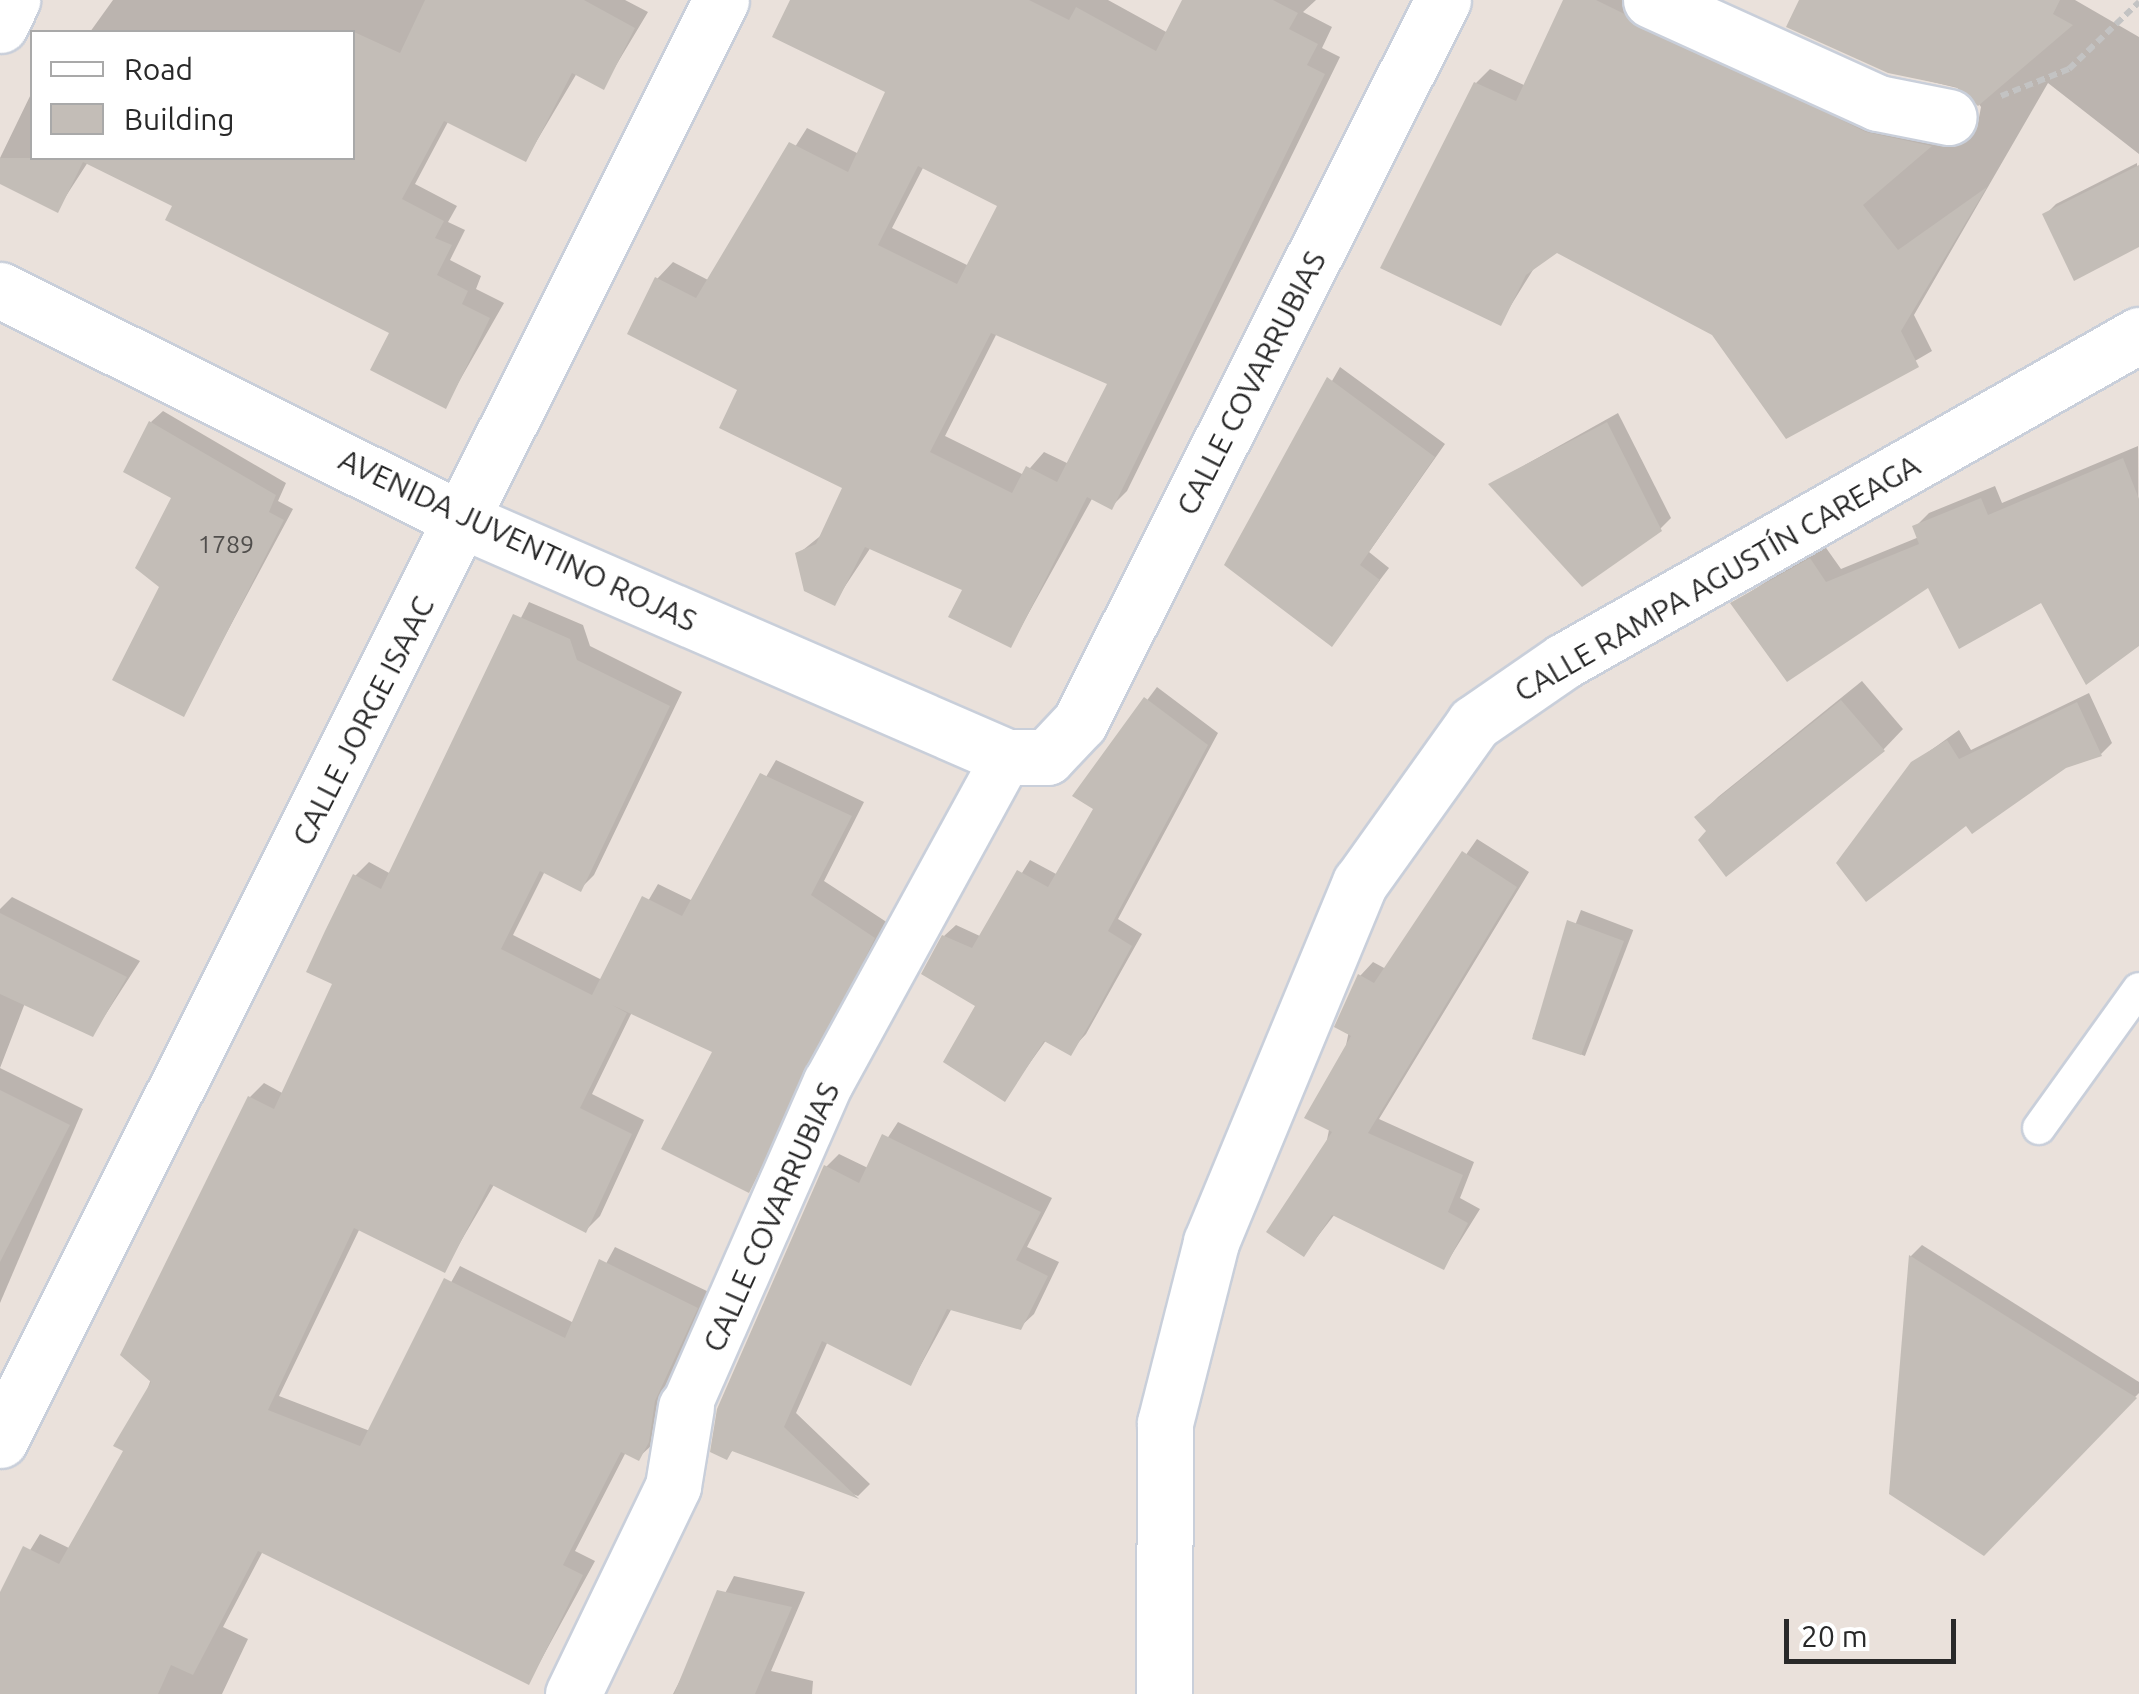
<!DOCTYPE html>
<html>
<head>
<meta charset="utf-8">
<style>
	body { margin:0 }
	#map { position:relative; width:2139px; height:1694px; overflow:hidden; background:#eae1db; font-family:Ubuntu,sans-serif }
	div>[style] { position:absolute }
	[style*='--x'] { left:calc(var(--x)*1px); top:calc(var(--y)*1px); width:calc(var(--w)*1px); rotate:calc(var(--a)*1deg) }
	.shadow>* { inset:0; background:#0003; transform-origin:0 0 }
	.building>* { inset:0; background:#c3bdb7 }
	.path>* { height:6px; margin-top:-3px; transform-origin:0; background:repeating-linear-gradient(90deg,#c3c3c3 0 8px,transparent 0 13px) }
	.roads { filter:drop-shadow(2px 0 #c9cfda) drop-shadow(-2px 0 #c9cfda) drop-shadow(0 2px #c9cfda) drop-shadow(0 -2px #c9cfda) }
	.service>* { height:32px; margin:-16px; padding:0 16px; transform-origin:16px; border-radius:16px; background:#fff }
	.pedestrian>* { height:50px; margin:-25px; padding:0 25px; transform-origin:25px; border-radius:25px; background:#fff }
	.minor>* { height:55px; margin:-27.5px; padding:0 27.5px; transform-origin:27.5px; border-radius:27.5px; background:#fff }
	.tertiary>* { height:55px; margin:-27.5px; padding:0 27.5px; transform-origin:27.5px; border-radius:27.5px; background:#fff }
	span { translate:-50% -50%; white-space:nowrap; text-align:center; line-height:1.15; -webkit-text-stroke:8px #fff; paint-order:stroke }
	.number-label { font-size:25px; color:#504e4c }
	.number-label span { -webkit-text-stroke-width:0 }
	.street-label { font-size:30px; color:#292929 }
	.legend { position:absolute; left:30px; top:30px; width:325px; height:130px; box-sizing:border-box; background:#fff; border:2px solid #a9a9a9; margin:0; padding:12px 18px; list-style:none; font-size:30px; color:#292929 }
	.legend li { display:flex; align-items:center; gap:20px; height:50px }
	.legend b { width:50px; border:2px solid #a9a9a9 }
	.scale { position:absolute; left:1784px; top:1619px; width:172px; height:45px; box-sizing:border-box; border:5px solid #292929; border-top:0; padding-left:12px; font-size:30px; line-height:35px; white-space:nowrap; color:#292929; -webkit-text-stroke:8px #fff; paint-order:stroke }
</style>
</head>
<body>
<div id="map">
	<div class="shadow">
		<i style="clip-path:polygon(113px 0,625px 0,648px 12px,603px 87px,577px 73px,526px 159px,449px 120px,415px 184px,457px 206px,448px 222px,465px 230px,450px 260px,481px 276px,476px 289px,504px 303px,445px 406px,392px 332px,176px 204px,88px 162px,57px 210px,0 181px,0 158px,32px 92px,32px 158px,352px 158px,352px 32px,90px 32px)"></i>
		<i style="clip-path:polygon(evenodd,793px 0,1108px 0,1168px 33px,1185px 0,1316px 0,1303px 12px,1332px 27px,1322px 48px,1340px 57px,1127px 491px,1111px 507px,1093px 497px,1011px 645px,965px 589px,871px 547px,834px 603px,798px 554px,824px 533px,845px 486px,741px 389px,657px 279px,673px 262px,710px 281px,807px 128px,859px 154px,888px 90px,793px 0,924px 166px,1001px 205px,969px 266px,892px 228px,924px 166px,793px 0,997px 333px,1111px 383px,1069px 464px,1044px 452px,1024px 475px,945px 436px,997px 333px)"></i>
		<i style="clip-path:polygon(1565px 0,1638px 0,1960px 135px,1977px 128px,1981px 107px,1970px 91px,1888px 71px,1802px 0,2075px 0,2139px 37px,2139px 154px,2048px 83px,1914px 315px,1932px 351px,1787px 436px,1714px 333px,1557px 250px,1536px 265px,1500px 323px,1476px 83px,1490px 69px,1526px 86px)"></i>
		<i style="clip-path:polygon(2137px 163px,2139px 243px,2045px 215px,2056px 204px)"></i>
		<i style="clip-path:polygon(1340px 367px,1445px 444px,1369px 552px,1389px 568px,1332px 643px,1227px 564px)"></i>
		<i style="clip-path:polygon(163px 411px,286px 483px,278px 501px,293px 509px,183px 714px,162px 586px,175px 496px,151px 422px)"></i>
		<i style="clip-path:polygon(1618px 413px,1671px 518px,1660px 529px,1491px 484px)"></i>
		<i style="clip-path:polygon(2138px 446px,2139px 646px,2042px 599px,1929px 584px,1733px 603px,1824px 545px,1841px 569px,1919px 537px,1915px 527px,1929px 513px,1995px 486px,2002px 503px)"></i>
		<i style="clip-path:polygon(529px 602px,583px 625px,590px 646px,682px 692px,594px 875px,580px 889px,545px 871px,513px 935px,602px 980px,658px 884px,693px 901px,776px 760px,864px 802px,824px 881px,888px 923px,748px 1190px,715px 1051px,632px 1012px,592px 1094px,644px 1120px,600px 1216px,586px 1230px,495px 1183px,444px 1270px,360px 1228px,279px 1396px,370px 1431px,460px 1266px,574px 1323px,615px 1247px,711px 1293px,652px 1445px,638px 1458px,626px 1452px,575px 1551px,595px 1561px,529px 1682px,263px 1551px,223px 1627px,248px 1639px,222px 1694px,0 1694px,0 1599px,40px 1534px,71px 1549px,126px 1450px,250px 1097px,264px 1083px,284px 1094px,335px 983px,355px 876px,369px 862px,391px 874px)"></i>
		<i style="clip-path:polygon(1862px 681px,1903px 729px,1883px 750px,1709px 831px,1698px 817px,1718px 797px)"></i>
		<i style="clip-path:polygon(1157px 687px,1218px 733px,1118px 919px,1142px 934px,1086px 1034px,1075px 1046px,1047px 1039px,1004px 1099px,979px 1005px,944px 936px,956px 925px,982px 937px,1030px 860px,1058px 875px,1097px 808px,1076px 795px)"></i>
		<i style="clip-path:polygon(2089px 693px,2112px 743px,2101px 754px,1913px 763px,1959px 730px,1971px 750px)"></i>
		<i style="clip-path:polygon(1477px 839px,1529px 872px,1379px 1119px,1474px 1162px,1460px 1198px,1480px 1209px,1444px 1267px,1335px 1214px,1304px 1254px,1360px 976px,1373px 962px,1386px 969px)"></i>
		<i style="clip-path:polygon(12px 897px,140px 961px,93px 1034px,25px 1003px,0 1068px,0 909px)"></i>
		<i style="left:1581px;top:910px;width:56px;height:135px;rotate:21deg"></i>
		<i style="clip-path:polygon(0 1068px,83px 1109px,0 1303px)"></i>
		<i style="clip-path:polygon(898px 1122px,1052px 1198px,1027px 1247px,1059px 1262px,1034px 1314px,1020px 1327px,952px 1308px,911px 1383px,828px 1341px,796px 1413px,870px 1484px,858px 1496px,734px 1449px,726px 1457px,826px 1167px,839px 1154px,868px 1168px)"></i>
		<i style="clip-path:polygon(1922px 1245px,2139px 1382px,2139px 1393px,1984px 1553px,1891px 1493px,1911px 1256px)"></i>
		<i style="clip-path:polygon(734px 1576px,805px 1592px,771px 1671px,813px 1681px,812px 1694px,673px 1694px)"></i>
	</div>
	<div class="building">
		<i style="clip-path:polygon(425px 0,584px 0,635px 28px,604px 90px,572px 73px,526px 162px,444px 121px,402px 199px,444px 221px,435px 238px,452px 245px,437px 275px,468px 291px,462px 304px,490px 318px,446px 409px,370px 370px,389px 333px,165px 220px,172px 206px,83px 162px,58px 213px,0 184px,0 158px,352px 158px,352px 31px,400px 53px)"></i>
		<i style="clip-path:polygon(evenodd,790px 0,1029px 0,1069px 20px,1076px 7px,1156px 51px,1182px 0,1273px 0,1298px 13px,1289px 29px,1318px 44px,1307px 65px,1325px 74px,1112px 510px,1087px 497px,1011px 648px,948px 617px,962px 590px,865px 547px,835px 606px,804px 591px,795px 553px,816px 544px,842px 488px,719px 428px,737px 390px,627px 334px,655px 277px,696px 298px,789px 142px,848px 172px,885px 92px,772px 37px,790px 0,918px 166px,997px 206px,957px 284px,878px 245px,918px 166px,790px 0,991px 333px,1107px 384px,1057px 482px,1026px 466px,1012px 493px,930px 452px,991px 333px)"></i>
		<i style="clip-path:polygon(1563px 0,1596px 0,1866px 132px,1932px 146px,1863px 205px,1898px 250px,1987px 187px,1901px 331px,1919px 367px,1786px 439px,1712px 335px,1557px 253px,1526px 275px,1501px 326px,1380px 268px,1474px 82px,1516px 101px)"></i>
		<i style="clip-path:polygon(1799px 0,2060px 0,2053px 14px,2073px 25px,1978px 106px,1956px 87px,1888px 73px,1786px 27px)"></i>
		<i style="clip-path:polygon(2139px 165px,2139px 247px,2074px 281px,2042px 214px)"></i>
		<i style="clip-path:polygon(1327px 377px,1435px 457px,1360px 565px,1380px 580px,1332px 647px,1224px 565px)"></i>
		<i style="clip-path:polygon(149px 421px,276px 495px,269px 512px,284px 520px,184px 717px,112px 680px,159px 587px,135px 568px,171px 498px,123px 472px)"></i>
		<i style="clip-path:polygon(1607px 422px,1662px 531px,1582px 587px,1488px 484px)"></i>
		<i style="clip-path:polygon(2123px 458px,2139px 499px,2139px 646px,2086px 685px,2041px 603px,1959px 649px,1928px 588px,1787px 682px,1730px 603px,1810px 558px,1826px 582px,1919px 544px,1912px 526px,1981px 498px,1988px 515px)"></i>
		<i style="clip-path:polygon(513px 614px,570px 639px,577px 660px,670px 706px,581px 892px,540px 871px,501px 949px,592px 995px,642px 896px,682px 916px,760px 773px,852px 816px,811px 895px,875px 938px,749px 1193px,661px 1149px,712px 1052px,612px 1005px,627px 1013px,580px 1108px,632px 1134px,586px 1233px,490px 1184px,445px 1273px,354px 1228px,268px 1410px,360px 1446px,444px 1278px,565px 1338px,599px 1259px,698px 1308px,655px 1401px,649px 1442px,639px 1461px,621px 1452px,563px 1565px,583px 1575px,529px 1685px,258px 1551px,193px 1675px,171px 1665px,158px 1694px,0 1694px,0 1592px,23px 1546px,59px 1564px,123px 1451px,113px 1446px,151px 1382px,120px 1355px,248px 1096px,274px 1109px,332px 984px,306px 972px,325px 931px,353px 874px,381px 889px)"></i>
		<i style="clip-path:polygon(1144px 697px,1208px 745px,1108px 931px,1132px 946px,1093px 1018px,1071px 1056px,1044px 1041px,1005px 1102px,943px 1062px,975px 1006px,921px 974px,942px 935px,972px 948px,1017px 870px,1048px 887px,1093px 809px,1072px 796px)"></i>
		<i style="clip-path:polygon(1841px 700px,1885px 751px,1726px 877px,1698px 840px,1706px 831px,1694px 817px)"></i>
		<i style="clip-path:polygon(2077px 702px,2102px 756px,2066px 768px,1972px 834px,1966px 826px,1866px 902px,1836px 863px,1911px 762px,1947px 740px,1959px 759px)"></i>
		<i style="clip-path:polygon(1462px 851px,1517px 887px,1368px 1133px,1463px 1175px,1448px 1212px,1468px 1223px,1444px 1270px,1332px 1215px,1304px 1257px,1266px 1232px,1332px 1132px,1304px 1118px,1351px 1036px,1334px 1027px,1358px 974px,1374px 983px)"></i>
		<i style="clip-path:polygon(0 913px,127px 977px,93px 1037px,0 994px)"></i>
		<i style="clip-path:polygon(1567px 920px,1624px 941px,1581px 1055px,1532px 1039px)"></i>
		<i style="clip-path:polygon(0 1090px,70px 1125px,0 1262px)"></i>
		<i style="clip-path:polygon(882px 1134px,1041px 1212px,1016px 1260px,1048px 1276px,1021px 1330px,947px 1309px,911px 1386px,822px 1341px,784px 1427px,859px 1499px,732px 1451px,727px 1460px,710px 1452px,717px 1409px,824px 1165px,859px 1183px)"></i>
		<i style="clip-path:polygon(1909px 1255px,2137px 1398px,1984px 1556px,1889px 1494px)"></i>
		<i style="clip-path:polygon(717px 1590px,792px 1607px,755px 1694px,674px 1694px)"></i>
	</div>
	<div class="path">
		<i style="--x:2001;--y:96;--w:73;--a:-21.7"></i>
		<i style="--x:2069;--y:69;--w:97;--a:-43.7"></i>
	</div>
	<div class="roads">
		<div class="service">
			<i style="--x:2039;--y:1128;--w:171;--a:-54.3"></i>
		</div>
		<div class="pedestrian">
			<i style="--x:686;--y:1407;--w:355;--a:-66.3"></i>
			<i style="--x:829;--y:1082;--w:371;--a:-61.3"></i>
		</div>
		<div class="minor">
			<i style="--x:1651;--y:0;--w:249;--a:24.4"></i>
			<i style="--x:1878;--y:103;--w:72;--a:11.2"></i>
			<i style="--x:0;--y:25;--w:28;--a:-64"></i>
			<i style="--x:0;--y:290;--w:518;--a:26.47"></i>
			<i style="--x:464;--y:521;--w:592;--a:23.49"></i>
			<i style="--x:1007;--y:757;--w:40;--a:0"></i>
			<i style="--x:1047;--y:757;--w:48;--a:-46.7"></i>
			<i style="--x:1080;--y:722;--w:808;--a:-63.31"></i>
			<i style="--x:0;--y:1440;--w:1610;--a:-63.4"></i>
			<i style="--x:573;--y:1694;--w:231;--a:-64.3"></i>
			<i style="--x:673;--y:1486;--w:80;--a:-80.7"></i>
		</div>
		<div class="tertiary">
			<i style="--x:1164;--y:1694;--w:271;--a:-89.8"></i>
			<i style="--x:1165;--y:1423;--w:187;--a:-75.7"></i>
			<i style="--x:1211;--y:1242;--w:389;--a:-67.5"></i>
			<i style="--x:1360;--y:883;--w:196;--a:-54.5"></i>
			<i style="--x:1474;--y:723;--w:109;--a:-34.6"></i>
			<i style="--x:1564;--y:661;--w:661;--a:-29.55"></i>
		</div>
	</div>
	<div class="number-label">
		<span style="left:226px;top:544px">1789</span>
	</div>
	<div class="street-label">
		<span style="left:1251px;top:383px;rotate:-63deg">CALLE COVARRUBIAS</span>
		<span style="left:518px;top:540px;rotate:25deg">AVENIDA JUVENTINO ROJAS</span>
		<span style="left:1717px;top:578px;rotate:-30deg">CALLE RAMPA AGUSTÍN CAREAGA</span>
		<span style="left:363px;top:721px;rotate:-63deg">CALLE JORGE ISAAC</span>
		<span style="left:771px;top:1217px;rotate:-66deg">CALLE COVARRUBIAS</span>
	</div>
	<ul class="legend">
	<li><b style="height:12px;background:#fff"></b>Road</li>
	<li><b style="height:28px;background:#c3bdb7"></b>Building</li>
	</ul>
	<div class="scale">20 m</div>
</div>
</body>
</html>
